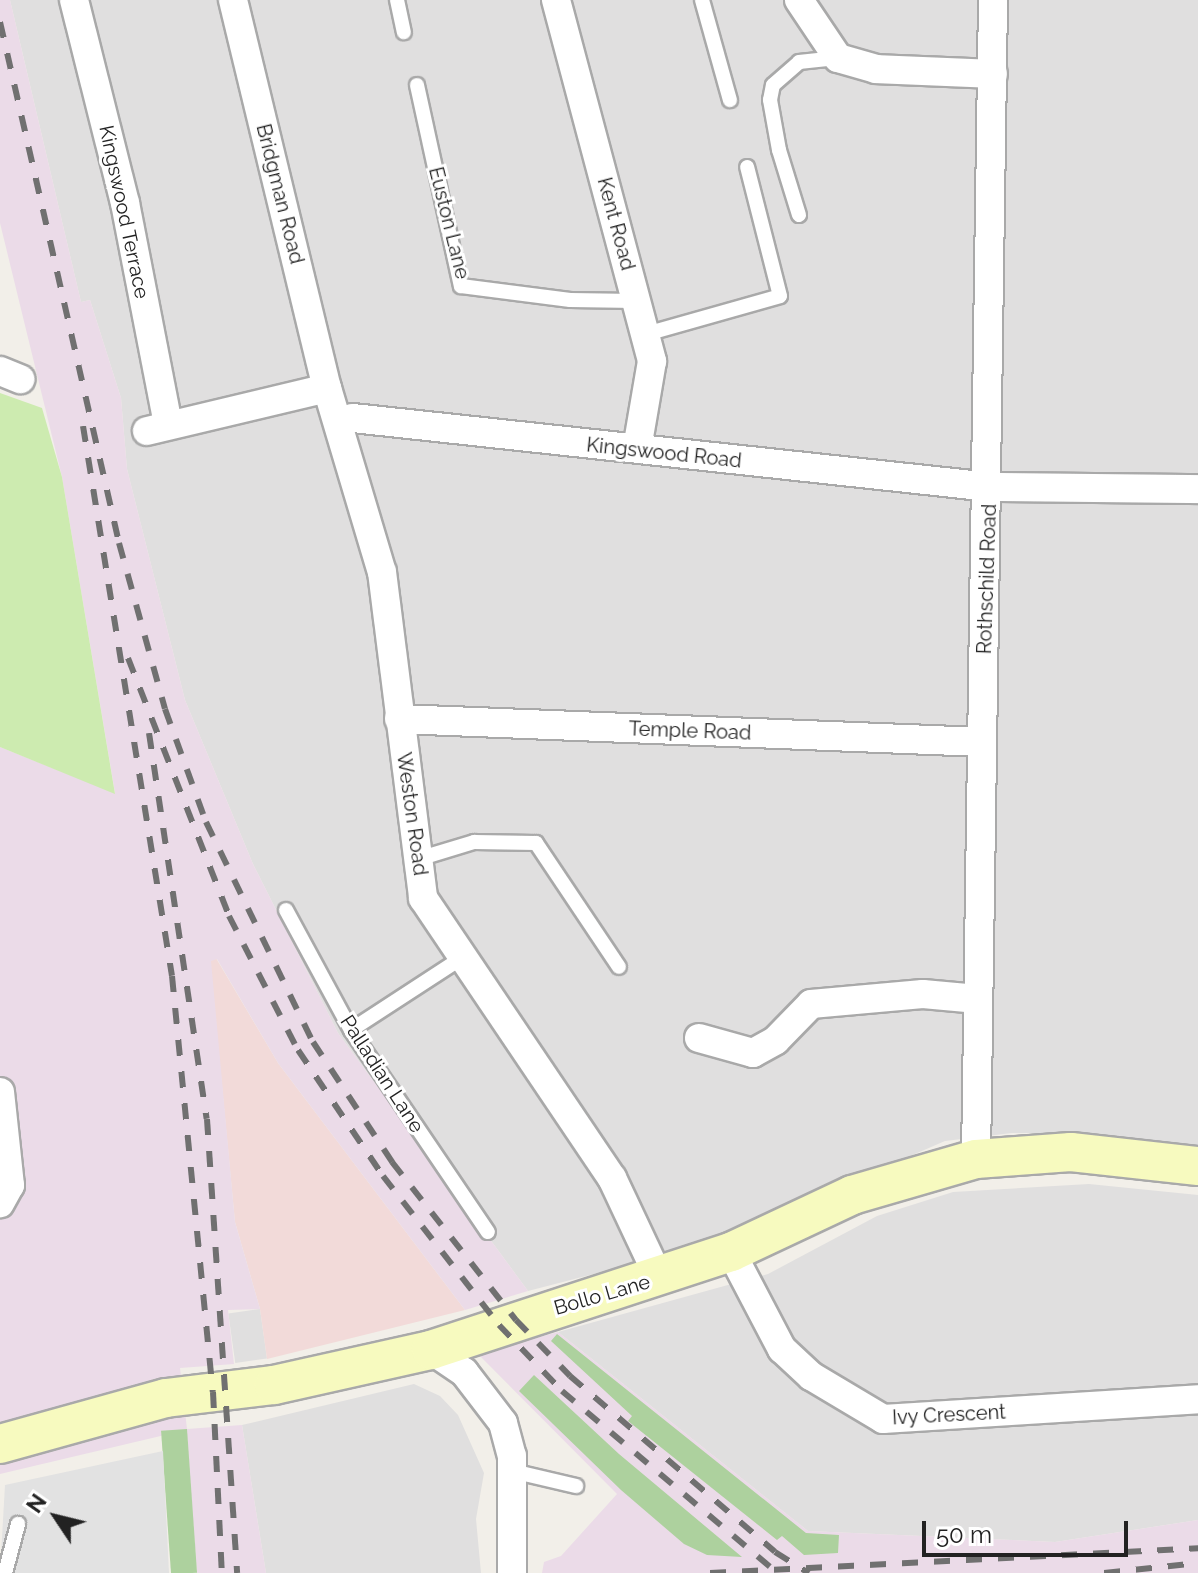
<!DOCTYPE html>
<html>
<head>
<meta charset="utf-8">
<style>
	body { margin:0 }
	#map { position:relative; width:1198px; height:1573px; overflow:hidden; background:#f2efe9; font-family:Raleway,sans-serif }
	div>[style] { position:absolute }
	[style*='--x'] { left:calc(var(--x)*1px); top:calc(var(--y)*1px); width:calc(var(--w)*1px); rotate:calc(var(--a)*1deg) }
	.residential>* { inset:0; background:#e0dfdf; transform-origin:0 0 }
	.commercial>* { inset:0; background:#f2dad9 }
	.industrial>* { inset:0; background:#ebdbe8 }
	.grass>* { inset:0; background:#cdebb0 }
	.forest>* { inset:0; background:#add19e; transform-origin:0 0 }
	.parking>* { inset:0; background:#e2e2e2 }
	.roads { filter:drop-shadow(2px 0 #a9a9a9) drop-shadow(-2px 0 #a9a9a9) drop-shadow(0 2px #a9a9a9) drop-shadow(0 -2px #a9a9a9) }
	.lane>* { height:14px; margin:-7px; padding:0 7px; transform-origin:7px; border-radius:7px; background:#fff }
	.street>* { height:28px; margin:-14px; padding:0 14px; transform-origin:14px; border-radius:14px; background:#fff }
	.secondary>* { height:38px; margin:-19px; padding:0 19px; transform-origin:19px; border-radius:19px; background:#f7fabf }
	.rail>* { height:6px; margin-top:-3px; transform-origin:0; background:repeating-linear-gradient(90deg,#707070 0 16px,transparent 0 32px) }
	span { translate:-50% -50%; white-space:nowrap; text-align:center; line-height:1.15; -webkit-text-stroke:6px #fff; paint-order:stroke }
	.street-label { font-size:20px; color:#222 }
	.north { position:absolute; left:16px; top:1477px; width:80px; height:80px; -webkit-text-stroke:6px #fff; paint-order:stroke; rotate:305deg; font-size:22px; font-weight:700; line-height:32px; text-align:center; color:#222 }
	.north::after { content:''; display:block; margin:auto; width:28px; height:36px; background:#222; clip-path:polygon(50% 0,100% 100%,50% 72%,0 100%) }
	.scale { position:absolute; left:922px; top:1521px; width:206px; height:36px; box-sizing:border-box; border:4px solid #222; border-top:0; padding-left:10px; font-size:24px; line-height:28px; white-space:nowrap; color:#222; -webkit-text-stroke:6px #fff; paint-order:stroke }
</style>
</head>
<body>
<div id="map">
	<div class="residential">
		<i style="clip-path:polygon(10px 0,1198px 0,1198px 1146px,1094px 1133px,1012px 1133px,945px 1141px,702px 1246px,528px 1291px,338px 1033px,253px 864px,185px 700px,127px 469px,121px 398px,90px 300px,81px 302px)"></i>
		<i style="clip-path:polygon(1089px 1184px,1198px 1195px,1198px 1520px,1055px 1542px,808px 1531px,558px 1332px,768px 1274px,877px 1216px,953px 1192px)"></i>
		<i style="left:260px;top:1309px;width:50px;height:32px;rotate:82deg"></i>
		<i style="clip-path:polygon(414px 1384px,440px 1396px,458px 1415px,484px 1473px,476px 1519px,481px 1573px,266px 1573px,242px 1425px)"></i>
	</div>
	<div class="commercial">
		<i style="clip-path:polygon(216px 958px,278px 1063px,465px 1310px,267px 1359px,260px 1309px,235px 1222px,210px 961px)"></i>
	</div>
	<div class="industrial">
		<i style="clip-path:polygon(0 0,10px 0,81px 302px,90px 300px,121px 398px,127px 469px,185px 700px,253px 864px,338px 1033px,528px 1291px,465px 1310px,278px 1063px,217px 959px,211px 961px,235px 1222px,260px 1309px,228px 1310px,234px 1364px,180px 1368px,187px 1429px,242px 1425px,266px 1573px,197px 1573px,186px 1430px,0 1474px,0 747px,115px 793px,62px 477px,0 223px)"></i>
		<i style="clip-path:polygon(558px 1332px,808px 1531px,1055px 1542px,1198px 1520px,1198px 1573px,542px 1573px,544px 1562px,561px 1556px,617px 1494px,478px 1354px)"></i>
	</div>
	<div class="grass">
		<i style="clip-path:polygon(0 393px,42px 408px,62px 477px,115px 794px,0 747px)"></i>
	</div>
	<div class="forest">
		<i style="clip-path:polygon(557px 1334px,806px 1533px,839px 1535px,838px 1553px,804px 1555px,782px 1536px,777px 1540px,628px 1421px,632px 1416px,551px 1341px)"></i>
		<i style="clip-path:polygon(534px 1375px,619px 1454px,742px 1557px,707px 1555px,684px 1544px,621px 1490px,519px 1391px)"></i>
		<i style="left:187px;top:1429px;width:144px;height:26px;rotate:86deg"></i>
	</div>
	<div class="parking">
		<i style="clip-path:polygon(163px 1451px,169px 1573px,0 1573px,5px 1485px)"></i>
	</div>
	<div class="roads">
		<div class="lane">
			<i style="--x:397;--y:0;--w:33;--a:78"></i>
			<i style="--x:702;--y:0;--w:104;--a:74.4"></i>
			<i style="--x:417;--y:85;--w:206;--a:77.7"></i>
			<i style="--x:461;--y:286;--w:110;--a:7.3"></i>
			<i style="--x:570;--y:300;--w:66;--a:0.9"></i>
			<i style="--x:799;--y:215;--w:68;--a:-107.1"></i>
			<i style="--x:779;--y:150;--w:51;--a:-100.2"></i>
			<i style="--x:770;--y:100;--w:15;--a:-79"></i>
			<i style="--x:773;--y:85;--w:35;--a:-41"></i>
			<i style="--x:799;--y:62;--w:38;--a:-6"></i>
			<i style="--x:646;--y:334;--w:139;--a:-15.8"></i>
			<i style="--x:780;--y:296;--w:133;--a:-104.3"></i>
			<i style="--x:418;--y:859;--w:59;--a:-16.9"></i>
			<i style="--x:474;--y:842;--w:62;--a:0.9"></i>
			<i style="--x:536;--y:843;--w:149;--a:56.2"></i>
			<i style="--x:286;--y:910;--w:136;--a:61.6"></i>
			<i style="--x:351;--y:1030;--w:244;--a:55.9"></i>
			<i style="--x:351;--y:1030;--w:134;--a:-33.1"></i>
			<i style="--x:512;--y:1471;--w:66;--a:13.2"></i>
			<i style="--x:5;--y:1573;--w:51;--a:-75.1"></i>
		</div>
		<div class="street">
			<i style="--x:74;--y:0;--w:209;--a:75.9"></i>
			<i style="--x:125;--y:203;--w:226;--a:79"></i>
			<i style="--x:233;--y:0;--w:399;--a:76.4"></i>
			<i style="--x:327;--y:388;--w:192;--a:73.4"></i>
			<i style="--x:382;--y:572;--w:329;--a:82.8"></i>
			<i style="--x:423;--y:898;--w:338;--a:56"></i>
			<i style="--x:612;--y:1178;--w:110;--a:64.8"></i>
			<i style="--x:556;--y:0;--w:374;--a:75.1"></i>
			<i style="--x:652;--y:361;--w:89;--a:99.7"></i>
			<i style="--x:799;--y:0;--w:70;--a:56.1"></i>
			<i style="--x:838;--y:58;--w:40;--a:16"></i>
			<i style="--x:876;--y:69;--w:117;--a:2.4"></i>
			<i style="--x:0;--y:371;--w:22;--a:22"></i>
			<i style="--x:339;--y:421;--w:14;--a:-12"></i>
			<i style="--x:353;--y:418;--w:641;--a:6.18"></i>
			<i style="--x:990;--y:487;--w:208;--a:0.6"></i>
			<i style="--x:147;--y:431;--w:185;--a:-13.4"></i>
			<i style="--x:399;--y:719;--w:583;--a:2.26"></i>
			<i style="--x:699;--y:1038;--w:56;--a:15.5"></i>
			<i style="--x:753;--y:1053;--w:26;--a:-29"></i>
			<i style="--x:776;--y:1040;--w:50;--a:-45.8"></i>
			<i style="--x:811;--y:1004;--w:112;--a:-5.1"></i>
			<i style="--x:923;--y:994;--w:55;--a:5.2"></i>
			<i style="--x:0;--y:1092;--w:94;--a:83.9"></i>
			<i style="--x:10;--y:1185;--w:21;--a:119"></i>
			<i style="--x:976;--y:1159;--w:1159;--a:-89.16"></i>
			<i style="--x:731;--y:1252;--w:110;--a:62.3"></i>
			<i style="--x:782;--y:1349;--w:40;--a:43"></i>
			<i style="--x:811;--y:1376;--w:84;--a:30.8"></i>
			<i style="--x:883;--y:1419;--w:316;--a:-3.6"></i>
			<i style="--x:431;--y:1350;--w:40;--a:34"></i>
			<i style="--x:464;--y:1372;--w:64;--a:52.6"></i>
			<i style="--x:503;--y:1423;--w:34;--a:75"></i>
			<i style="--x:512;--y:1456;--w:117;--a:90"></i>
		</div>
		<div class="secondary">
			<i style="--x:0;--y:1444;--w:172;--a:-15.5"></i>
			<i style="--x:166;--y:1398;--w:109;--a:-6.9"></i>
			<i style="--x:274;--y:1385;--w:161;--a:-12.6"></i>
			<i style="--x:431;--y:1350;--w:316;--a:-18.1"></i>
			<i style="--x:731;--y:1252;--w:134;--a:-25.2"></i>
			<i style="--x:852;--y:1195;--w:129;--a:-16.2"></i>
			<i style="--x:976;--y:1159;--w:95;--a:-4.2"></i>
			<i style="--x:1071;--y:1152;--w:128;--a:6.3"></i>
		</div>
	</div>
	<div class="rail">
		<i style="--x:0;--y:22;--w:534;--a:77.13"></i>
		<i style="--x:119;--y:543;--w:172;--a:74.5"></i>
		<i style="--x:165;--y:709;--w:120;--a:70.1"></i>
		<i style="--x:206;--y:822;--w:245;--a:64.1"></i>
		<i style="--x:313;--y:1042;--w:144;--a:56.6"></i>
		<i style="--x:392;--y:1162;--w:201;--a:51.9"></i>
		<i style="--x:516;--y:1320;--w:78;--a:46"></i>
		<i style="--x:570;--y:1376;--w:270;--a:40.6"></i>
		<i style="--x:775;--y:1552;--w:40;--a:32"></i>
		<i style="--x:83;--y:426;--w:557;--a:80.81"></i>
		<i style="--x:172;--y:976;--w:418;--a:84.4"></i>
		<i style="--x:213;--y:1392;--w:181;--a:87.2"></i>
		<i style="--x:128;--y:658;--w:277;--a:68.6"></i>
		<i style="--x:229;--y:916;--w:151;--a:62.8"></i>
		<i style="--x:298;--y:1050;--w:152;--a:56"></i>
		<i style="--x:383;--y:1176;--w:189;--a:52.1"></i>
		<i style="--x:499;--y:1325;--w:91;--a:46.3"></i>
		<i style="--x:562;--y:1391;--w:282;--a:40.2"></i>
		<i style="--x:149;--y:733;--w:390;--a:81.5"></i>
		<i style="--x:207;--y:1119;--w:455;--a:86.2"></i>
		<i style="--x:710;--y:1573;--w:489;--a:-2.9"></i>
		<i style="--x:1104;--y:1573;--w:95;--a:-6.1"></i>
	</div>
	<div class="street-label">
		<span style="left:280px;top:194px;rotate:76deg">Bridgman Road</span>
		<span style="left:124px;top:212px;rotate:78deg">Kingswood Terrace</span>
		<span style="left:449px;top:223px;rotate:76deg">Euston Lane</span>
		<span style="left:616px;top:224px;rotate:75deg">Kent Road</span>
		<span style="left:664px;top:453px;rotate:6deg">Kingswood Road</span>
		<span style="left:987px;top:579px;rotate:-88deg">Rothschild Road</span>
		<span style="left:690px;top:731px;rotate:2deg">Temple Road</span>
		<span style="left:412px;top:814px;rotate:82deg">Weston Road</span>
		<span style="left:382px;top:1074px;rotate:57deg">Palladian Lane</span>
		<span style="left:602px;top:1295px;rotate:-16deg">Bollo Lane</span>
		<span style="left:949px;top:1415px;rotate:-3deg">Ivy Crescent</span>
	</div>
	<div class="north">N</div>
	<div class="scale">50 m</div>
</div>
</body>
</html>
